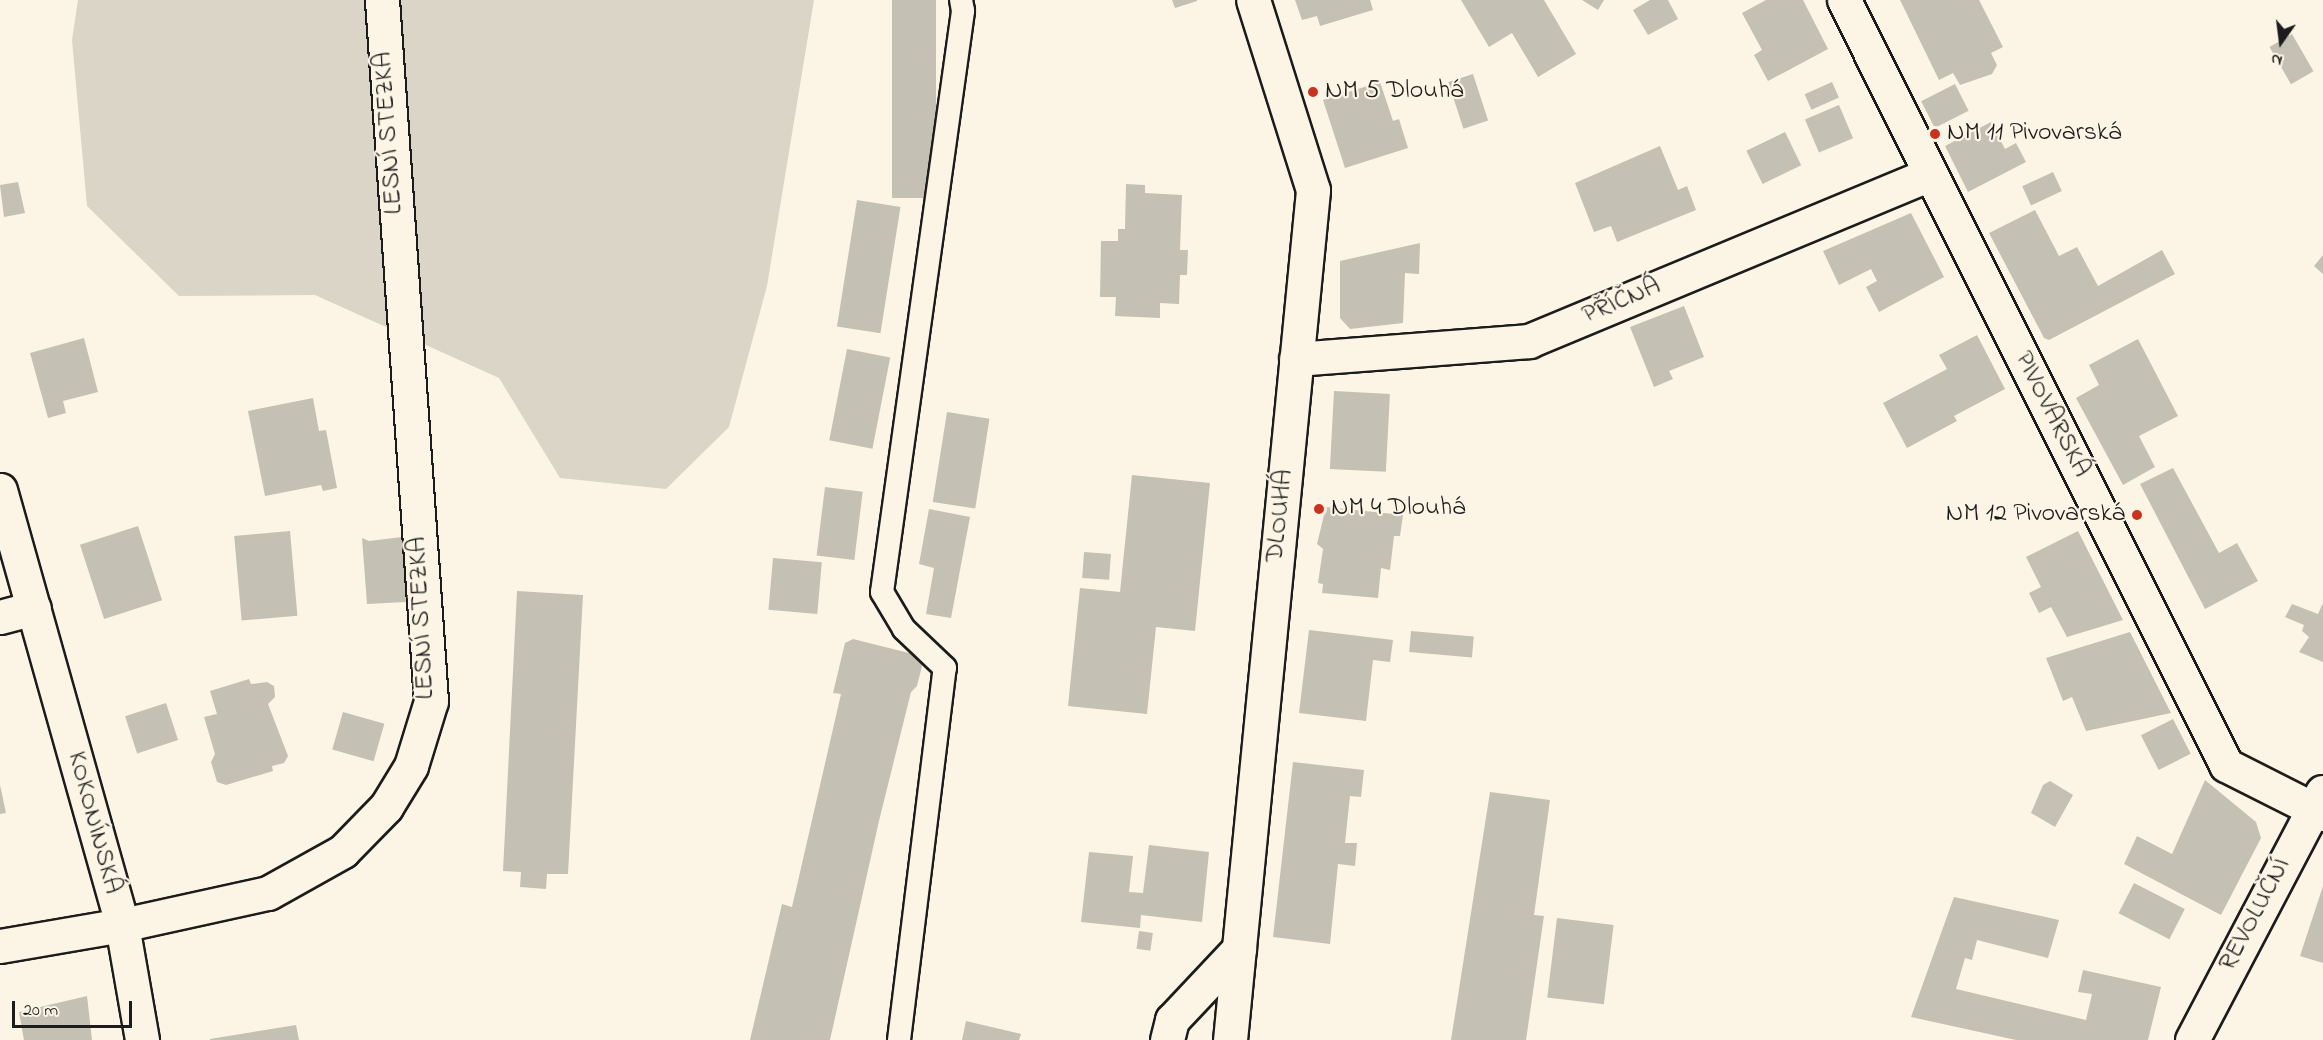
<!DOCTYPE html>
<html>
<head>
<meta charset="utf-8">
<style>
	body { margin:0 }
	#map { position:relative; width:2323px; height:1040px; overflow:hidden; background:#fcf5e5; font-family:"Indie Flower",sans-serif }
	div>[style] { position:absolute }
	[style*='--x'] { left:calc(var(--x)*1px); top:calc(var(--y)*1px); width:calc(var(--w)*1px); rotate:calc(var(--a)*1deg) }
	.green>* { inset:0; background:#dbd5c8 }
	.building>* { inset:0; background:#c4c0b3; transform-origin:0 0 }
	.roads { filter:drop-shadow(2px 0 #1c1c1c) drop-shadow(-2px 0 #1c1c1c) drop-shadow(0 2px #1c1c1c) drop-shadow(0 -2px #1c1c1c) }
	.service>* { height:22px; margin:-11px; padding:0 11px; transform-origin:11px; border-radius:11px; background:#fcf5e5 }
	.minor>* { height:33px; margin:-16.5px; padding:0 16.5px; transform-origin:16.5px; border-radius:16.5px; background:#fcf5e5 }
	.dots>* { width:16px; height:16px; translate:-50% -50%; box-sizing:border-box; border:3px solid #fcf5e5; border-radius:50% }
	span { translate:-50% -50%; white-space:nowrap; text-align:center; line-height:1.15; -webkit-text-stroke:4.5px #fcf5e5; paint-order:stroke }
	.poi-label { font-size:26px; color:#1c1c1c }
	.left { translate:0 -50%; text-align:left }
	.right { translate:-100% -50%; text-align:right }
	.street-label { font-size:26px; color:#1c1c1c }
	.north { position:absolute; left:2251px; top:12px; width:60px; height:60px; -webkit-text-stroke:4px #fcf5e5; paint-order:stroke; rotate:194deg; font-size:16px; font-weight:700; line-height:24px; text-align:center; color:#1c1c1c }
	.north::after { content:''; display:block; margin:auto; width:21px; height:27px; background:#1c1c1c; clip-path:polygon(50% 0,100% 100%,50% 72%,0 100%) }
	.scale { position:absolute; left:12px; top:1001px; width:120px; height:27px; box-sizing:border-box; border:3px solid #1c1c1c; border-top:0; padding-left:8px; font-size:18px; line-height:21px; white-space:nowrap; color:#1c1c1c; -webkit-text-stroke:4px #fcf5e5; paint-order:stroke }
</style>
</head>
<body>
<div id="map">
	<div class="green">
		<i style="clip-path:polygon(78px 0,814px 0,767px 286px,729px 427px,666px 489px,560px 478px,499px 378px,315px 295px,179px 296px,87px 206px,72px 40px)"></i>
	</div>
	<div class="building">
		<i style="left:892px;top:0;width:44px;height:198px"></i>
		<i style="clip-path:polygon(1172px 0,1197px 0,1197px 1px,1175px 8px)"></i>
		<i style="clip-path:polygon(1295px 0,1370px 0,1373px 10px,1320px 26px,1317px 16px,1302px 20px)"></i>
		<i style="clip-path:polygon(1461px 0,1544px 0,1576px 54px,1538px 77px,1512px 33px,1489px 47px)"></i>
		<i style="clip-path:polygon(1582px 0,1604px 0,1598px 10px)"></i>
		<i style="clip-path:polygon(1650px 0,1668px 0,1678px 19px,1648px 35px,1633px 10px)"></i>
		<i style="clip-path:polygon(1766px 0,1803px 0,1828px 49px,1768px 81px,1754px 55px,1762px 50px,1742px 13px)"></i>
		<i style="clip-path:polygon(1900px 0,1979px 0,2003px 47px,1991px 53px,1997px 65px,1992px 74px,1960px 85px,1953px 73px,1939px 80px)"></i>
		<i style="left:2292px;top:34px;width:43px;height:26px;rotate:60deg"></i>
		<i style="left:1473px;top:74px;width:49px;height:26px;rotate:72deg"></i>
		<i style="clip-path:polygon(1380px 82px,1393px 121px,1399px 119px,1408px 148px,1345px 168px,1323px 100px)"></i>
		<i style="left:1832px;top:82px;width:17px;height:30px;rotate:66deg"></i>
		<i style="left:1955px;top:84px;width:30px;height:38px;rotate:63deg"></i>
		<i style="left:1839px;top:105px;width:36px;height:37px;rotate:67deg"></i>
		<i style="clip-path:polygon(1991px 122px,2005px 149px,2016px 143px,2026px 162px,1968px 192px,1945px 146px)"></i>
		<i style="left:1785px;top:132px;width:37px;height:43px;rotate:64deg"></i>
		<i style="clip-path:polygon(1660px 146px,1678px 190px,1687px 186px,1696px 210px,1617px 242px,1611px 226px,1594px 232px,1575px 183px)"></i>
		<i style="left:2053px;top:172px;width:21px;height:34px;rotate:65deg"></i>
		<i style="clip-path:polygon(18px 182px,25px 213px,4px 217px,0 185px)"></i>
		<i style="clip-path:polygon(1126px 184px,1145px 185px,1145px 193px,1182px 195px,1180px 250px,1188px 250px,1187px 275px,1180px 275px,1179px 304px,1160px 303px,1160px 318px,1115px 316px,1116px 297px,1100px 297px,1101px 241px,1118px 241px,1118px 229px,1125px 229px)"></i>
		<i style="left:857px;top:200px;width:44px;height:128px;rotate:9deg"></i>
		<i style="clip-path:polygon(2035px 210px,2059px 256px,2077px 247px,2098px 286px,2162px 250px,2175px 274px,2049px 340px,2044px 338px,1989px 233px)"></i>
		<i style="clip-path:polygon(1911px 213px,1944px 277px,1879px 312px,1866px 287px,1877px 281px,1871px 269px,1839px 285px,1823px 251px)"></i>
		<i style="clip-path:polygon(1420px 243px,1419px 274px,1405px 273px,1403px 323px,1350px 329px,1340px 318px,1340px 261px)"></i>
		<i style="clip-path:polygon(2323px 255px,2323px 274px,2314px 266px)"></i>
		<i style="clip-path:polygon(1684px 306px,1704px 357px,1669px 371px,1673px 379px,1654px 387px,1630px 327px)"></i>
		<i style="clip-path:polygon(1977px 335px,2005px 389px,1954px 416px,1957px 421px,1907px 448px,1883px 403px,1947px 369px,1939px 355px)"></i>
		<i style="clip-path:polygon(84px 338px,98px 392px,63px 401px,66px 413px,48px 418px,30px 353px)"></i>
		<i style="clip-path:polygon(2138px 339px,2178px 416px,2139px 436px,2155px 467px,2123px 485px,2076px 398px,2099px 385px,2089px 365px)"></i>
		<i style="left:847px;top:349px;width:44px;height:93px;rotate:11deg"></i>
		<i style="left:1334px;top:391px;width:56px;height:78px;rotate:3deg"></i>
		<i style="clip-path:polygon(313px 398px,319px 431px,326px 430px,337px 488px,323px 491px,321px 485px,265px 496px,248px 411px)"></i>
		<i style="left:947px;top:412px;width:43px;height:91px;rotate:9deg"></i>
		<i style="clip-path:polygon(2173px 468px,2219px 553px,2237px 543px,2258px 581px,2205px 609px,2140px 484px)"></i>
		<i style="clip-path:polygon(1132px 475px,1210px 483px,1195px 631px,1156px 627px,1147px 714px,1068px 706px,1080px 588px,1120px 592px)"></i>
		<i style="left:825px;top:487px;width:38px;height:69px;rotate:7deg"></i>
		<i style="clip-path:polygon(1326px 507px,1403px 515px,1400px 536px,1394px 536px,1390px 570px,1381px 568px,1378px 598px,1322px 593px,1323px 584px,1318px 583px,1323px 549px,1317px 544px)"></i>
		<i style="clip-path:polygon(929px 509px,970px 517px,951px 618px,926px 614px,934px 568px,919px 564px)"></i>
		<i style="left:138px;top:526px;width:78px;height:61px;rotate:72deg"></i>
		<i style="left:290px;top:531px;width:85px;height:56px;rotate:85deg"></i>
		<i style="clip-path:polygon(2078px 531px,2123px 620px,2067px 637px,2051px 607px,2039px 613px,2029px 593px,2041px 587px,2026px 557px)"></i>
		<i style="clip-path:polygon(402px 537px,406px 602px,367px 604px,362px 538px,369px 541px)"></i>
		<i style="left:1084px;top:552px;width:27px;height:26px;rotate:4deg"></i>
		<i style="left:773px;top:558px;width:49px;height:52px;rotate:5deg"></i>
		<i style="clip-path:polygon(517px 591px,583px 595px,568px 874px,547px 874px,546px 889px,520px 887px,521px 872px,503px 871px)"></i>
		<i style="clip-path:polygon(2323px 603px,2323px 662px,2299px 652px,2309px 637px,2302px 631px,2304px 625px,2285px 617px,2292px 604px,2318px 614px)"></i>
		<i style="clip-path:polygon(1309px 630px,1393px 640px,1390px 662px,1373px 660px,1366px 721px,1299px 713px)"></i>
		<i style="left:1411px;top:631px;width:63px;height:21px;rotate:5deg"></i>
		<i style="clip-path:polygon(2130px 632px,2171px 713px,2086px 731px,2072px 697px,2063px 701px,2046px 658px)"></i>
		<i style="clip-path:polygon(853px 639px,917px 655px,922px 666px,917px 686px,911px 692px,879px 821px,830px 1040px,750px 1040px,782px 904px,792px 907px,841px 694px,833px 693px,845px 643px)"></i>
		<i style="clip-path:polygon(249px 679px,251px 684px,267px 682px,274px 686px,275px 697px,268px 704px,288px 756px,284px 763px,272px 766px,273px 771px,226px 785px,217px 782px,211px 762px,215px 754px,204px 717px,217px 714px,210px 691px)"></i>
		<i style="left:166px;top:703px;width:39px;height:43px;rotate:72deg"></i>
		<i style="left:343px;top:712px;width:43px;height:39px;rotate:16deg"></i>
		<i style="left:2173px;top:719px;width:39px;height:36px;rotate:63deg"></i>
		<i style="clip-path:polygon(1293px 762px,1364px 770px,1361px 797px,1350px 796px,1345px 843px,1357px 843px,1355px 866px,1338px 864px,1330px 944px,1273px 937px)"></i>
		<i style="clip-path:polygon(2205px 780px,2256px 822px,2261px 838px,2221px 915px,2124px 864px,2137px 836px,2172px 854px)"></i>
		<i style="clip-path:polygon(2050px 781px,2073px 795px,2055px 827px,2031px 813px,2043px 785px)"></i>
		<i style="clip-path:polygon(0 785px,6px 813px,0 814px)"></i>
		<i style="clip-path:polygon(1490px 792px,1550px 800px,1534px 915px,1544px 916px,1526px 1040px,1451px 1040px)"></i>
		<i style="clip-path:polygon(1149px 845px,1209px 852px,1202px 922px,1141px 915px,1140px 928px,1081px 922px,1089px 852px,1133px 856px,1129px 892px,1143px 893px)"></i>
		<i style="left:2134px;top:883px;width:57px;height:34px;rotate:27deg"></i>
		<i style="clip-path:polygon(2323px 886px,2323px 963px,2300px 956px)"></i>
		<i style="clip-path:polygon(1954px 897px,2059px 920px,2048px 958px,1977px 940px,1972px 960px,1965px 958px,1956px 989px,2086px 1020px,2092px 994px,2078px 992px,2083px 970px,2161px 987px,2148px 1040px,2016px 1040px,1911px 1017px)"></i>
		<i style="left:1557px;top:918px;width:57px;height:80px;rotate:7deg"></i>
		<i style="left:1139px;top:931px;width:14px;height:18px;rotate:8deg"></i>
		<i style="clip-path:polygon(87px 996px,92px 1040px,24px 1040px,19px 1012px)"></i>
		<i style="clip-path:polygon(966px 1021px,1021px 1034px,1019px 1040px,962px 1040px)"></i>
		<i style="clip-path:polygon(296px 1025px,299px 1040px,210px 1040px,210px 1039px)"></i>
	</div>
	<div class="roads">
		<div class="service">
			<i style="--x:899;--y:1040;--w:375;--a:-83"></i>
			<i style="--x:945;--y:668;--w:57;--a:-136.4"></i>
			<i style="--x:904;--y:629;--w:43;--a:-120.7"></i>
			<i style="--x:882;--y:592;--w:587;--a:-82.06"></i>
			<i style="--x:963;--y:11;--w:11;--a:-100"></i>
		</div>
		<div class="minor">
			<i style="--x:1844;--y:0;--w:855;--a:63.46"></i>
			<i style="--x:2226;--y:765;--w:109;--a:26.8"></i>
			<i style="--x:1296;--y:359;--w:234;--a:-4.4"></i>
			<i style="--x:1529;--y:341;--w:434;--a:-22.6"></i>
			<i style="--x:0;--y:490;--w:452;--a:74.3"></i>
			<i style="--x:122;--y:925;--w:117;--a:80.1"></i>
			<i style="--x:0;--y:617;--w:35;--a:-15"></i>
			<i style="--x:0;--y:946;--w:124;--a:-9.8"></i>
			<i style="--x:122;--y:925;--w:149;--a:-12.4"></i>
			<i style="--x:268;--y:893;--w:86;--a:-29.2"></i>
			<i style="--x:343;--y:851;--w:62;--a:-45.7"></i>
			<i style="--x:386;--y:807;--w:48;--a:-58.6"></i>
			<i style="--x:411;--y:766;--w:68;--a:-72.9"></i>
			<i style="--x:431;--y:701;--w:703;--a:-94"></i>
			<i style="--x:1167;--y:1040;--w:21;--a:-76"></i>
			<i style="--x:1172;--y:1020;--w:98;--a:-46.7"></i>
			<i style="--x:1230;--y:1040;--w:854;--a:-84.42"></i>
			<i style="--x:1313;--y:190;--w:199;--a:-107.5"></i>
			<i style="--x:2192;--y:1040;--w:280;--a:-62.3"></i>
		</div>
	</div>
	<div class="dots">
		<i style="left:1313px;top:92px;background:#c8321e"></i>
		<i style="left:1935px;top:134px;background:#c8321e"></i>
		<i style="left:1319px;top:509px;background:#c8321e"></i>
		<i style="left:2137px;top:515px;background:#c8321e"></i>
	</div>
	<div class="poi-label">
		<span class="left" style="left:1325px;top:92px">NM 5 Dlouhá</span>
		<span class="left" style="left:1947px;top:134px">NM 11 Pivovarská</span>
		<span class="left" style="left:1331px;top:509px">NM 4 Dlouhá</span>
		<span class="right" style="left:2125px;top:515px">NM 12 Pivovarská</span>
	</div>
	<div class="street-label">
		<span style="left:390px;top:133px;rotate:-94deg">LESNÍ STEZKA</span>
		<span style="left:1622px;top:302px;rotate:-23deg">PŘÍČNÁ</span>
		<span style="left:2051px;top:415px;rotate:63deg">PIVOVARSKÁ</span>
		<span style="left:1281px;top:516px;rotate:-84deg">DLOUHÁ</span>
		<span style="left:423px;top:618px;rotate:-93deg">LESNÍ STEZKA</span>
		<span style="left:93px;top:823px;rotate:75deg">KOKONÍNSKÁ</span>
		<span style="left:2256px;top:915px;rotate:-62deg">REVOLUČNÍ</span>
	</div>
	<div class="north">N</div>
	<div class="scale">20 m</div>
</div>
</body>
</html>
